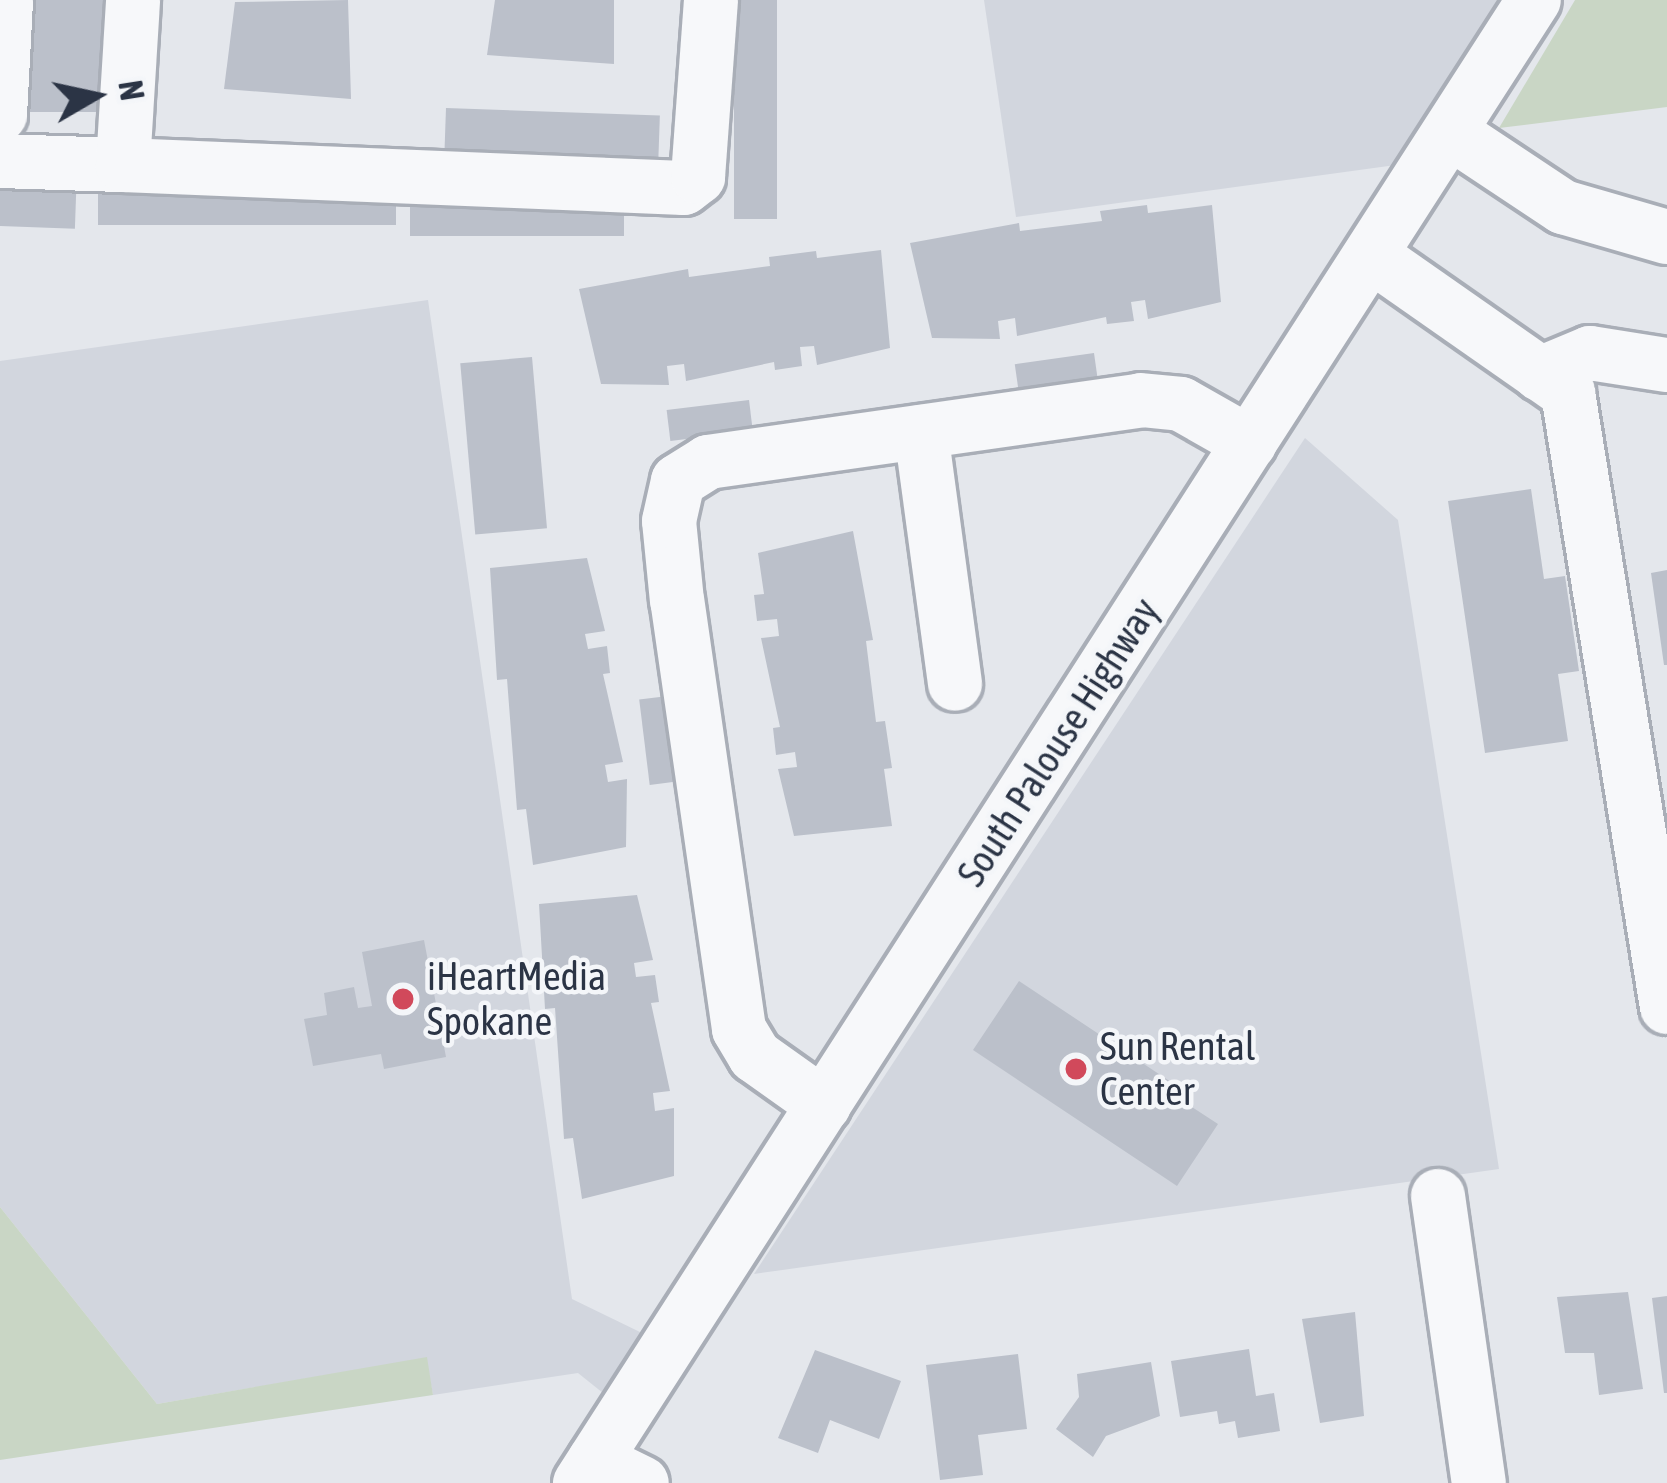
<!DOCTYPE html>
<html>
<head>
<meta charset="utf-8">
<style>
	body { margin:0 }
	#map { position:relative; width:1667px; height:1483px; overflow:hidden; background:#e4e7ec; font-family:"Asap Condensed",sans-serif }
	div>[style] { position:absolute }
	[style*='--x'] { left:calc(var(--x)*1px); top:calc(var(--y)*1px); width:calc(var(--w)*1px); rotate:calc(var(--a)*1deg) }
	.built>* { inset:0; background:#d2d6de }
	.green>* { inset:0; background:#c9d6c5 }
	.building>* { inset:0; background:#bbc0ca; transform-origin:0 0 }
	.roads { filter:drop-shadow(3px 0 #a9aeb7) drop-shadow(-3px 0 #a9aeb7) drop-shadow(0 3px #a9aeb7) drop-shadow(0 -3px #a9aeb7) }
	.minor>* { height:54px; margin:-27px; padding:0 27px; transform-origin:27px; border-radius:27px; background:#f7f8fa }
	.dots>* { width:33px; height:33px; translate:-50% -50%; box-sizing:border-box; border:6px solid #f4f6f9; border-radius:50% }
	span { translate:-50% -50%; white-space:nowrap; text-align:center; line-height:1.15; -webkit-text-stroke:9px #f4f6f9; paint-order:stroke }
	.street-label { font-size:39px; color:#2b3445 }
	.poi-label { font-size:39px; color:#2b3445 }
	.left { translate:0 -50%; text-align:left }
	.north { position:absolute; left:36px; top:36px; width:120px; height:120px; -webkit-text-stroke:9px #f4f6f9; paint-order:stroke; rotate:81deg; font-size:33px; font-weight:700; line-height:48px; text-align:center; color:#2b3445 }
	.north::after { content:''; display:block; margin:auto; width:42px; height:54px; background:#2b3445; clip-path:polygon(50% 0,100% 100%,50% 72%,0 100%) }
</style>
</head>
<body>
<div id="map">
	<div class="built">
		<i style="clip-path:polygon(984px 0,1504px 0,1403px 164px,1016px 217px)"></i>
		<i style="clip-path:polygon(428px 300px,572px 1299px,642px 1333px,603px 1393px,578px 1373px,433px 1395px,426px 1358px,157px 1404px,0 1207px,0 361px)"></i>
		<i style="clip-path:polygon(1305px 438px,1398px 520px,1499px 1169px,754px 1274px)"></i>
	</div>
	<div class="green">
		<i style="clip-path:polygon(1575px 0,1667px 0,1667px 107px,1499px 128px)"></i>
		<i style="clip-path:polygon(0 1207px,157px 1404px,427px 1357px,433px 1395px,0 1460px)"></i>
	</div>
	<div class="building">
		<i style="left:27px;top:0;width:83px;height:112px"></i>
		<i style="clip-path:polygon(348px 0,351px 99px,224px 89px,235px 2px)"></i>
		<i style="clip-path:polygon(495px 0,614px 0,614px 64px,487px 55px)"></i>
		<i style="left:734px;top:0;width:43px;height:219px"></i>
		<i style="left:446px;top:108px;width:214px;height:46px;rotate:2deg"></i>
		<i style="left:0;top:167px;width:77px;height:59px;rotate:2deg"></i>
		<i style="left:98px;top:182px;width:298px;height:43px"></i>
		<i style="left:624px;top:194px;width:42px;height:214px;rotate:90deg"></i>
		<i style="clip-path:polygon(1147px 205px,1148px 213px,1212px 205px,1221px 302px,1148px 319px,1145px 300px,1131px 302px,1134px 321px,1107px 324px,1106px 317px,1017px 336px,1015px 318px,998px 321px,1000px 339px,932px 338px,910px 243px,1019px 223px,1020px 231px,1102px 221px,1100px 211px)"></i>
		<i style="clip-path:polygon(881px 250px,890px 348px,817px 365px,814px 346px,800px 347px,802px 366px,775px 370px,774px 362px,686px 381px,684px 364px,667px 366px,669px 385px,601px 384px,579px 289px,688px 269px,689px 277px,770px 266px,769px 257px,816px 251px,817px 258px)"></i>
		<i style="left:1094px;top:353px;width:30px;height:80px;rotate:82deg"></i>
		<i style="left:532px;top:357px;width:172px;height:72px;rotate:85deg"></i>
		<i style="left:749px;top:400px;width:31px;height:83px;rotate:83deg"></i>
		<i style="clip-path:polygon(1531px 489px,1544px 579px,1565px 576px,1579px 671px,1558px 674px,1568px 741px,1485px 753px,1448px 501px)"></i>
		<i style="clip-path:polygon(853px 531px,873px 640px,866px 641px,876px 722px,885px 721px,892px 768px,884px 769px,892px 826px,794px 836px,778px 769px,797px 767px,795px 752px,776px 755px,773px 728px,780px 727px,761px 638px,779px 636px,777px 619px,757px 621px,754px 595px,764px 594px,758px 553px)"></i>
		<i style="clip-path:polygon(587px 558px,605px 631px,585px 634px,588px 649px,607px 646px,610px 673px,603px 674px,623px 762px,605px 765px,608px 782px,627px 779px,626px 847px,533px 865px,526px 809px,517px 810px,507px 679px,497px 680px,490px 568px)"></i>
		<i style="clip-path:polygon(1667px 570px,1667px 665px,1664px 665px,1651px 573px)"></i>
		<i style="left:668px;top:696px;width:86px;height:29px;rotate:83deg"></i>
		<i style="clip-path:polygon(637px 895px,653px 960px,634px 963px,636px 977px,655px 975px,659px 1002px,651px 1003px,670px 1091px,653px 1093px,655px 1111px,674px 1108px,674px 1176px,582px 1199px,573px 1138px,564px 1139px,555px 1008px,545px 1009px,539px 904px)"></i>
		<i style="clip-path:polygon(424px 940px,446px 1057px,384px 1069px,381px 1054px,313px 1066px,304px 1019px,327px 1015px,324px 993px,354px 987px,358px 1008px,372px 1006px,362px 952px)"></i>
		<i style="clip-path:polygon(1019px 981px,1180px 1088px,1175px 1096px,1218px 1124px,1177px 1186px,973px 1050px)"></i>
		<i style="clip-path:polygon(1628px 1292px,1643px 1389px,1599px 1395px,1594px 1353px,1565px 1353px,1557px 1297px)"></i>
		<i style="clip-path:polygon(1667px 1296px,1667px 1393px,1664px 1393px,1652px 1298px)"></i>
		<i style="clip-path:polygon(1355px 1312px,1364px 1416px,1320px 1423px,1302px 1319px)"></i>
		<i style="clip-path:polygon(1249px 1349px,1256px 1396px,1274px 1393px,1280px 1431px,1238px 1438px,1235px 1421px,1219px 1424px,1217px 1411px,1180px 1417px,1171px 1361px)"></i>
		<i style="clip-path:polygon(815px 1350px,901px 1381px,879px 1439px,830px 1420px,818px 1453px,778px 1438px)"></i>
		<i style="clip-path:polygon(1018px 1354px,1027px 1429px,978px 1435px,983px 1475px,940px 1480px,926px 1365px)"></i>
		<i style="clip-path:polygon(1151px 1362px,1160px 1416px,1106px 1436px,1093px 1457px,1056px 1429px,1079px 1397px,1077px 1374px)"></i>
	</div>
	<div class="roads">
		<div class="minor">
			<i style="--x:0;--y:115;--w:115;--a:-87"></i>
			<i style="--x:1450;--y:132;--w:136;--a:33.6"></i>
			<i style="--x:1563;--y:207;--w:108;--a:16.1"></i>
			<i style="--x:0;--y:161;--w:123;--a:1.9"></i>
			<i style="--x:123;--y:165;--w:165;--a:-86.5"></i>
			<i style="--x:123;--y:165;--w:561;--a:2.35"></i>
			<i style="--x:684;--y:188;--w:18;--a:-38"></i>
			<i style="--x:698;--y:177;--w:177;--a:-85.8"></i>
			<i style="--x:1371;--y:255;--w:241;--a:35"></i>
			<i style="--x:1568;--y:393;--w:622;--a:80.84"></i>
			<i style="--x:1540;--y:374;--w:54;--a:-22.8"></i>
			<i style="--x:1590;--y:353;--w:78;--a:8.9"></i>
			<i style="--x:921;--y:432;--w:254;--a:82.3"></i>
			<i style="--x:824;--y:1105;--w:85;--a:-144.6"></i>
			<i style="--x:755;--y:1056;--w:31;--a:-121"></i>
			<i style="--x:739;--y:1029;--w:432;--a:-98.2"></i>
			<i style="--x:677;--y:601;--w:80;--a:-95.7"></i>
			<i style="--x:669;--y:521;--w:41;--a:-77.3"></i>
			<i style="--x:678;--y:481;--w:36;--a:-32"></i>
			<i style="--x:708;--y:462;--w:437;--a:-8.1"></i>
			<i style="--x:1141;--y:400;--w:40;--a:5.7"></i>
			<i style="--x:1181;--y:404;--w:79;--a:29.5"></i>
			<i style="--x:1438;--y:1196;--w:290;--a:81.9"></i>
			<i style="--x:595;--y:1460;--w:52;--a:26.1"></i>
			<i style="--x:580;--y:1483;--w:1763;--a:-57.25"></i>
		</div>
	</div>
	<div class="dots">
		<i style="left:403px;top:999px;background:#d1495b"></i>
		<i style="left:1076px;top:1069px;background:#d1495b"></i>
	</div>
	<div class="street-label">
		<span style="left:1058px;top:742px;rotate:-57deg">South Palouse Highway</span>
	</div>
	<div class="poi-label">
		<span class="left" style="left:427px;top:999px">iHeartMedia<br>Spokane</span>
		<span class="left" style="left:1100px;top:1069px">Sun Rental<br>Center</span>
	</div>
	<div class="north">N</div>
</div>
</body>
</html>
